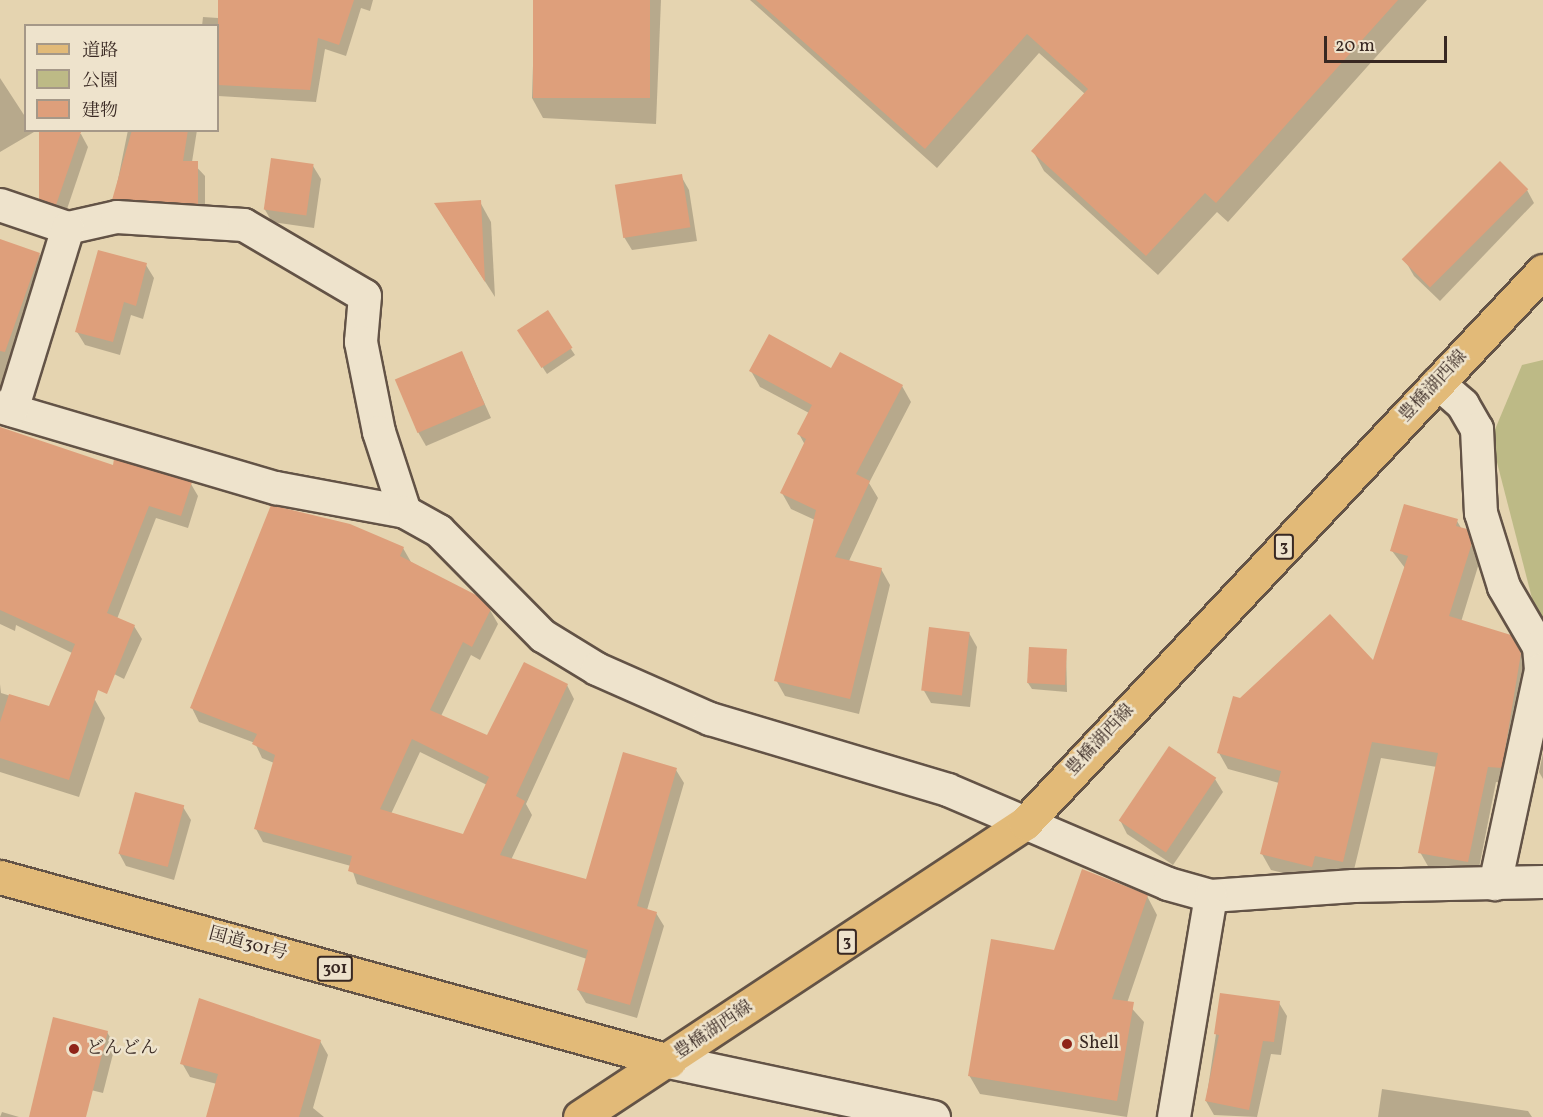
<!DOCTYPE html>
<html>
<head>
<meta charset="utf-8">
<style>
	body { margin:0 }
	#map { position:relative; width:1543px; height:1117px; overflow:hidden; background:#e5d4b0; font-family:Vollkorn,"Noto Serif JP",serif }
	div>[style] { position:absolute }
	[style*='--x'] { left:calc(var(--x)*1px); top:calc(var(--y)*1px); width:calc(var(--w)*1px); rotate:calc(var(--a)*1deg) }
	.green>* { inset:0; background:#bdba86 }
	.shadow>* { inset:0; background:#0003 }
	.building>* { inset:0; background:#de9f7b; transform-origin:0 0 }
	.roads { filter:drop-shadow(2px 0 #635346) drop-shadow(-2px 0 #635346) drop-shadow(0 2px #635346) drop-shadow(0 -2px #635346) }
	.street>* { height:32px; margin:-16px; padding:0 16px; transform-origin:16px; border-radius:16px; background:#eee3cc }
	.secondary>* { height:33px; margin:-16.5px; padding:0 16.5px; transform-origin:16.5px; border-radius:16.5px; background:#eee3cc }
	.primary>* { height:33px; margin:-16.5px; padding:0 16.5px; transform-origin:16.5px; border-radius:16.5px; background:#e2ba78 }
	.highway>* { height:33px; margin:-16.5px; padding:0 16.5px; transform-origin:16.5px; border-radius:16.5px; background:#e2ba78 }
	.dots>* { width:16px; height:16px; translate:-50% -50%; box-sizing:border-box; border:3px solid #eee3cc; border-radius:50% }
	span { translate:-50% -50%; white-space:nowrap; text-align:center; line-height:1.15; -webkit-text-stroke:5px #eee3cc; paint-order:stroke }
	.shield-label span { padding:2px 4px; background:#eee3cc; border:2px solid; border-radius:4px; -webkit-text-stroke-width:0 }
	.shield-label { font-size:16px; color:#382822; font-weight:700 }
	.street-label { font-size:18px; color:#382822 }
	.poi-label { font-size:18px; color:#382822 }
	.left { translate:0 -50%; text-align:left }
	.legend { position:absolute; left:24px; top:24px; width:195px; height:108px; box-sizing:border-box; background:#eee3cc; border:2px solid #a59888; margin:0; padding:8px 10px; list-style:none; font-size:18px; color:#382822 }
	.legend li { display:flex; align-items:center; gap:12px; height:30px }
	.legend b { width:30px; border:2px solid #a59888 }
	.scale { position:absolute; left:1324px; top:36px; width:123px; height:27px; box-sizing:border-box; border:3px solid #382822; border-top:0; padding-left:8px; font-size:18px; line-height:21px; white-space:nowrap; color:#382822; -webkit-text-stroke:4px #eee3cc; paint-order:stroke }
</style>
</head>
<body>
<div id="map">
	<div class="green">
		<i style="clip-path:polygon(1543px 360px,1543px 641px,1491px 439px,1522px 365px)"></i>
	</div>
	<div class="shadow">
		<i style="clip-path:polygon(219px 0,373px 0,370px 11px,361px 8px,346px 56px,325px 49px,316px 102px,218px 96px,218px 26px,202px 26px,203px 17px,218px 18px)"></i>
		<i style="clip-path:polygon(535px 0,661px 0,656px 124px,543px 118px,532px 98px)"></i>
		<i style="clip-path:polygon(750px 0,1427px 0,1228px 222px,1217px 212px,1158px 275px,1044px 171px,1033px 151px,1085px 94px,1039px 53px,937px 168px)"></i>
		<i style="clip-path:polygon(0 78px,26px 118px,26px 130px,34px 132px,0 152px)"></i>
		<i style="clip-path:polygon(128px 130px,197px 130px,192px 162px,205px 176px,205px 217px,122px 213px,114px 199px)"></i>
		<i style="clip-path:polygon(41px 134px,81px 134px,88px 147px,64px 218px,48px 212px,40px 199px)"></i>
		<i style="clip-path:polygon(313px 166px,321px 179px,314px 228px,272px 222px,264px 208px)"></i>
		<i style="clip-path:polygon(681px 176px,689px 190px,697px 241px,632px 250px,624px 237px,617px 186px)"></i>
		<i style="clip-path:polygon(1527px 190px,1534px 203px,1440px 301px,1414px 276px,1406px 262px)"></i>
		<i style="clip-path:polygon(480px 202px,491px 222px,495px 297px,436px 205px)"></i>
		<i style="clip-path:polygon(0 240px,39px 254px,50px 274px,0 401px)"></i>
		<i style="clip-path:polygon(146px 265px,154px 278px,143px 319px,131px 315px,120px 355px,85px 345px,77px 332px)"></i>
		<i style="clip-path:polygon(547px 313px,575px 355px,547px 374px,523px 337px)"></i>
		<i style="clip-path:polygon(462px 353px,491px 418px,426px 446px,418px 432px)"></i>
		<i style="clip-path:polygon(832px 370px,902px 386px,911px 402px,869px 483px,878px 498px,849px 561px,881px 569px,890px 585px,859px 714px,785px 696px,776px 680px,815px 520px,791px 509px,782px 493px,805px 445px,799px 434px,809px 413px,760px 387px,751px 371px)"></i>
		<i style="clip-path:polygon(114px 467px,191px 484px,198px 496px,188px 528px,156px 518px,117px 619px,134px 626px,142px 639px,124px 679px,16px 625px,15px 631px,0 624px,0 533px)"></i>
		<i style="clip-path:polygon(1457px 521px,1480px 560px,1461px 622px,1510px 636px,1530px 670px,1510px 784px,1496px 782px,1477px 878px,1429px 868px,1420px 852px,1437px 767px,1381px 758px,1352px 878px,1323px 871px,1321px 882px,1271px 870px,1262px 854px,1279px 783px,1228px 769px,1219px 753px,1240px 700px,1374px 662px,1405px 568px,1392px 551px)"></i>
		<i style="clip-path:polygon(evenodd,403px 548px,411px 562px,490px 610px,498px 624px,480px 660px,471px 655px,441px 716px,488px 737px,567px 685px,574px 699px,526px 804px,532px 815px,511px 860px,587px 881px,676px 770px,684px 783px,647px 910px,656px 913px,664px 926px,637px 1018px,586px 1003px,578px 990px,587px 959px,357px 884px,351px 866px,263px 842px,256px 829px,274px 763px,262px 758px,255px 743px,199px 722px,192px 708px,403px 548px,420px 752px,487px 785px,464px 836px,391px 814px,420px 752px)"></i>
		<i style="clip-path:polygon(969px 633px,977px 647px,970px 707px,931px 703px,923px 689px)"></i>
		<i style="clip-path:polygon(1066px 651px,1067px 692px,1032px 689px,1028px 683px)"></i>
		<i style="clip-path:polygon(0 684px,1px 693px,50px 708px,95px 700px,105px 718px,79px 797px,0 772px)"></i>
		<i style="clip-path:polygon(1543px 753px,1543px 779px,1539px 772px)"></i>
		<i style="clip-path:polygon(1215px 779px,1223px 792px,1173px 865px,1127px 834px,1120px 820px)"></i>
		<i style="clip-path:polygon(183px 807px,191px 820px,174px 880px,126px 866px,119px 853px)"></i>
		<i style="clip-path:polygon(1147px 896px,1157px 915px,1127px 1003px,1144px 1022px,1127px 1117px,980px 1094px,969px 1075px,1055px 952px)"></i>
		<i style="clip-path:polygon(1279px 1003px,1287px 1016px,1281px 1055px,1271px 1054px,1257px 1117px,1214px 1115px,1206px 1101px,1216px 1034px)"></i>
		<i style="clip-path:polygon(107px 1032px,115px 1046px,103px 1093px,50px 1080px)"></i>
		<i style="clip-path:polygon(320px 1041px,328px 1055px,313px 1108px,324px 1117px,208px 1117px,217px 1084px,190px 1077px,182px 1063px)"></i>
		<i style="clip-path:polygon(1382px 1089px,1528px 1111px,1532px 1117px,1378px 1117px)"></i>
		<i style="clip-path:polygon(2px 1112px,19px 1117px,0 1117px)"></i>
	</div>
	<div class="building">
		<i style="clip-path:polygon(218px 0,354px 0,339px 45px,318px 38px,310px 90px,218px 85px)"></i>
		<i style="left:533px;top:0;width:117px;height:98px"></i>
		<i style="clip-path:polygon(756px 0,1398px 0,1216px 203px,1205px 193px,1146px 256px,1031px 151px,1088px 89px,1027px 34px,925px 149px)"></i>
		<i style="clip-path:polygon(132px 130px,188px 130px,183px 161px,198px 161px,198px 204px,112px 200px)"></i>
		<i style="clip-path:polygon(39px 132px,81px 132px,56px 205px,39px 199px)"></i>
		<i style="left:271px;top:158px;width:43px;height:52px;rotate:8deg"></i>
		<i style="left:1500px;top:161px;width:40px;height:139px;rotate:45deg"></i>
		<i style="left:682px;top:174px;width:54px;height:68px;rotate:81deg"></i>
		<i style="clip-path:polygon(481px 200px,485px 282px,434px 203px)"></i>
		<i style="clip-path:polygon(0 239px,40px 253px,5px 352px,0 351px)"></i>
		<i style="clip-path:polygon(98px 250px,147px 263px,136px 306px,124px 302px,113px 342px,75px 332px)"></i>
		<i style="left:548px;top:310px;width:45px;height:37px;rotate:57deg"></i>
		<i style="clip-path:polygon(769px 334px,831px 368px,840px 352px,903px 385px,856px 474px,870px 481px,835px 557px,882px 568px,850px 699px,774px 681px,816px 510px,780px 493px,806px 439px,797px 434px,812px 405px,749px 371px)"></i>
		<i style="left:462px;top:351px;width:58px;height:73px;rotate:67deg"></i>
		<i style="clip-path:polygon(0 427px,113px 465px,114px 459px,192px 482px,181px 516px,149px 506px,107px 613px,135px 625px,107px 694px,98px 690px,69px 780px,0 758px,0 722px,9px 694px,49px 706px,75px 644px,0 610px)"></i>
		<i style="clip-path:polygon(1404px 504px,1458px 519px,1456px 526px,1467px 529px,1472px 543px,1449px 616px,1511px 635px,1521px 653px,1502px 768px,1488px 767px,1468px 862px,1418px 853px,1438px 753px,1372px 742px,1343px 862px,1315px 856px,1312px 867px,1260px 854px,1281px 771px,1217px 753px,1233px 696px,1240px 698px,1330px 614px,1373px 660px,1408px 556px,1390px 551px)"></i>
		<i style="clip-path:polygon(evenodd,271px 505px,350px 524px,404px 547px,400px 556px,478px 596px,491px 609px,472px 647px,463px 642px,430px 710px,487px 735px,524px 662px,568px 684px,516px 796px,525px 801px,500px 855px,586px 879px,623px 752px,677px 768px,637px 906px,657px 912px,630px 1005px,577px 990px,588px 950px,348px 871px,352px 856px,254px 829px,275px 755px,252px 744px,257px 734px,190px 708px,271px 505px,412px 739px,489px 777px,463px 834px,380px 809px,412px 739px)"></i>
		<i style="left:929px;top:627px;width:41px;height:64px;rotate:7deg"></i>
		<i style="left:1029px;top:647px;width:38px;height:36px;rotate:3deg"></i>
		<i style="left:1169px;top:746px;width:57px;height:90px;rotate:34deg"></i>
		<i style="left:135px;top:792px;width:51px;height:64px;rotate:15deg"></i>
		<i style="clip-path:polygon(1082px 869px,1148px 895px,1112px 999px,1134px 1002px,1117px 1101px,968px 1076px,991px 939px,1054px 950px)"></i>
		<i style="clip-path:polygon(1220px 993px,1280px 1001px,1274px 1042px,1263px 1041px,1249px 1110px,1205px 1101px,1219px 1035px,1214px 1034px)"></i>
		<i style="clip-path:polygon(199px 998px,321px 1040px,299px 1117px,206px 1117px,218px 1074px,180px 1064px)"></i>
		<i style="clip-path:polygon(53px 1017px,108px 1031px,86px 1117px,29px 1117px)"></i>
	</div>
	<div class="roads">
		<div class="street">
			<i style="--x:0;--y:205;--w:72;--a:18.7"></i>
			<i style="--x:68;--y:228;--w:50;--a:-12.7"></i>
			<i style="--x:117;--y:217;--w:127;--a:3.6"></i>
			<i style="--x:244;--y:225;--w:140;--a:30.4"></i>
			<i style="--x:365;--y:296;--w:46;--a:95"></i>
			<i style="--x:361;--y:342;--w:92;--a:78.7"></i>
			<i style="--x:379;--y:432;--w:84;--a:72"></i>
			<i style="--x:1438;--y:383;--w:33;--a:41"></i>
			<i style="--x:1463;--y:405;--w:28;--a:60"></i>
			<i style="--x:1477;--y:429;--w:84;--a:87.3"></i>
			<i style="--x:1481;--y:513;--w:77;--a:72.7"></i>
			<i style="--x:1504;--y:587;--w:69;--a:59.7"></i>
			<i style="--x:1539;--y:647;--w:23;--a:85"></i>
			<i style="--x:1541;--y:670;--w:219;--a:102.1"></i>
			<i style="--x:0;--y:407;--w:288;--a:16.4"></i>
			<i style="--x:276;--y:488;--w:131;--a:10.5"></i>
			<i style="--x:405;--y:512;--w:39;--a:29"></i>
			<i style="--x:439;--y:531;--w:148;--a:45.3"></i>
			<i style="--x:543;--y:636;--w:63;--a:31.4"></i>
			<i style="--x:597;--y:669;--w:124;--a:23.9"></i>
			<i style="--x:710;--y:719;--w:248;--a:16.6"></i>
			<i style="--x:948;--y:790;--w:239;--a:23.1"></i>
			<i style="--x:1168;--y:884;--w:45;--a:15.6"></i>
			<i style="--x:1211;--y:896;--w:143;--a:-4"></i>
			<i style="--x:1354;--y:886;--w:189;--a:-1.2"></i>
			<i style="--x:12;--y:410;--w:190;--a:-72.9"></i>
			<i style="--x:1174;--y:1117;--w:224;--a:-80.5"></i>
		</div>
		<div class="secondary">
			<i style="--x:669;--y:1061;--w:270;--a:12"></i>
		</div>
		<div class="primary">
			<i style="--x:580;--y:1117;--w:533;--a:-33.45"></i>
			<i style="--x:1025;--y:823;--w:757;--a:-46.82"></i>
		</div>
		<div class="highway">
			<i style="--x:0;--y:877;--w:694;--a:15.38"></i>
		</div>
	</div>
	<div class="dots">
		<i style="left:1067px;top:1044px;background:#8f2418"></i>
		<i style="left:74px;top:1049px;background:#8f2418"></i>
	</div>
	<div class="shield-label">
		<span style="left:1284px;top:547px">3</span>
		<span style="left:847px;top:942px">3</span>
		<span style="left:335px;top:969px">301</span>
	</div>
	<div class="street-label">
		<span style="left:1434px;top:387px;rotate:-47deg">豊橋湖西線</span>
		<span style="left:1101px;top:741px;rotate:-47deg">豊橋湖西線</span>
		<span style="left:248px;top:945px;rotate:15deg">国道301号</span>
		<span style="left:714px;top:1031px;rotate:-34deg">豊橋湖西線</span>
	</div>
	<div class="poi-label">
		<span class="left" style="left:1079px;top:1044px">Shell</span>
		<span class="left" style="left:86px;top:1049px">どんどん</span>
	</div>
	<ul class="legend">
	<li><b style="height:8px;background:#e2ba78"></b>道路</li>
	<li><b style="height:16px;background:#bdba86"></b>公園</li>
	<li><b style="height:16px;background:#de9f7b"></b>建物</li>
	</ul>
	<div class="scale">20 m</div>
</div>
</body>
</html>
